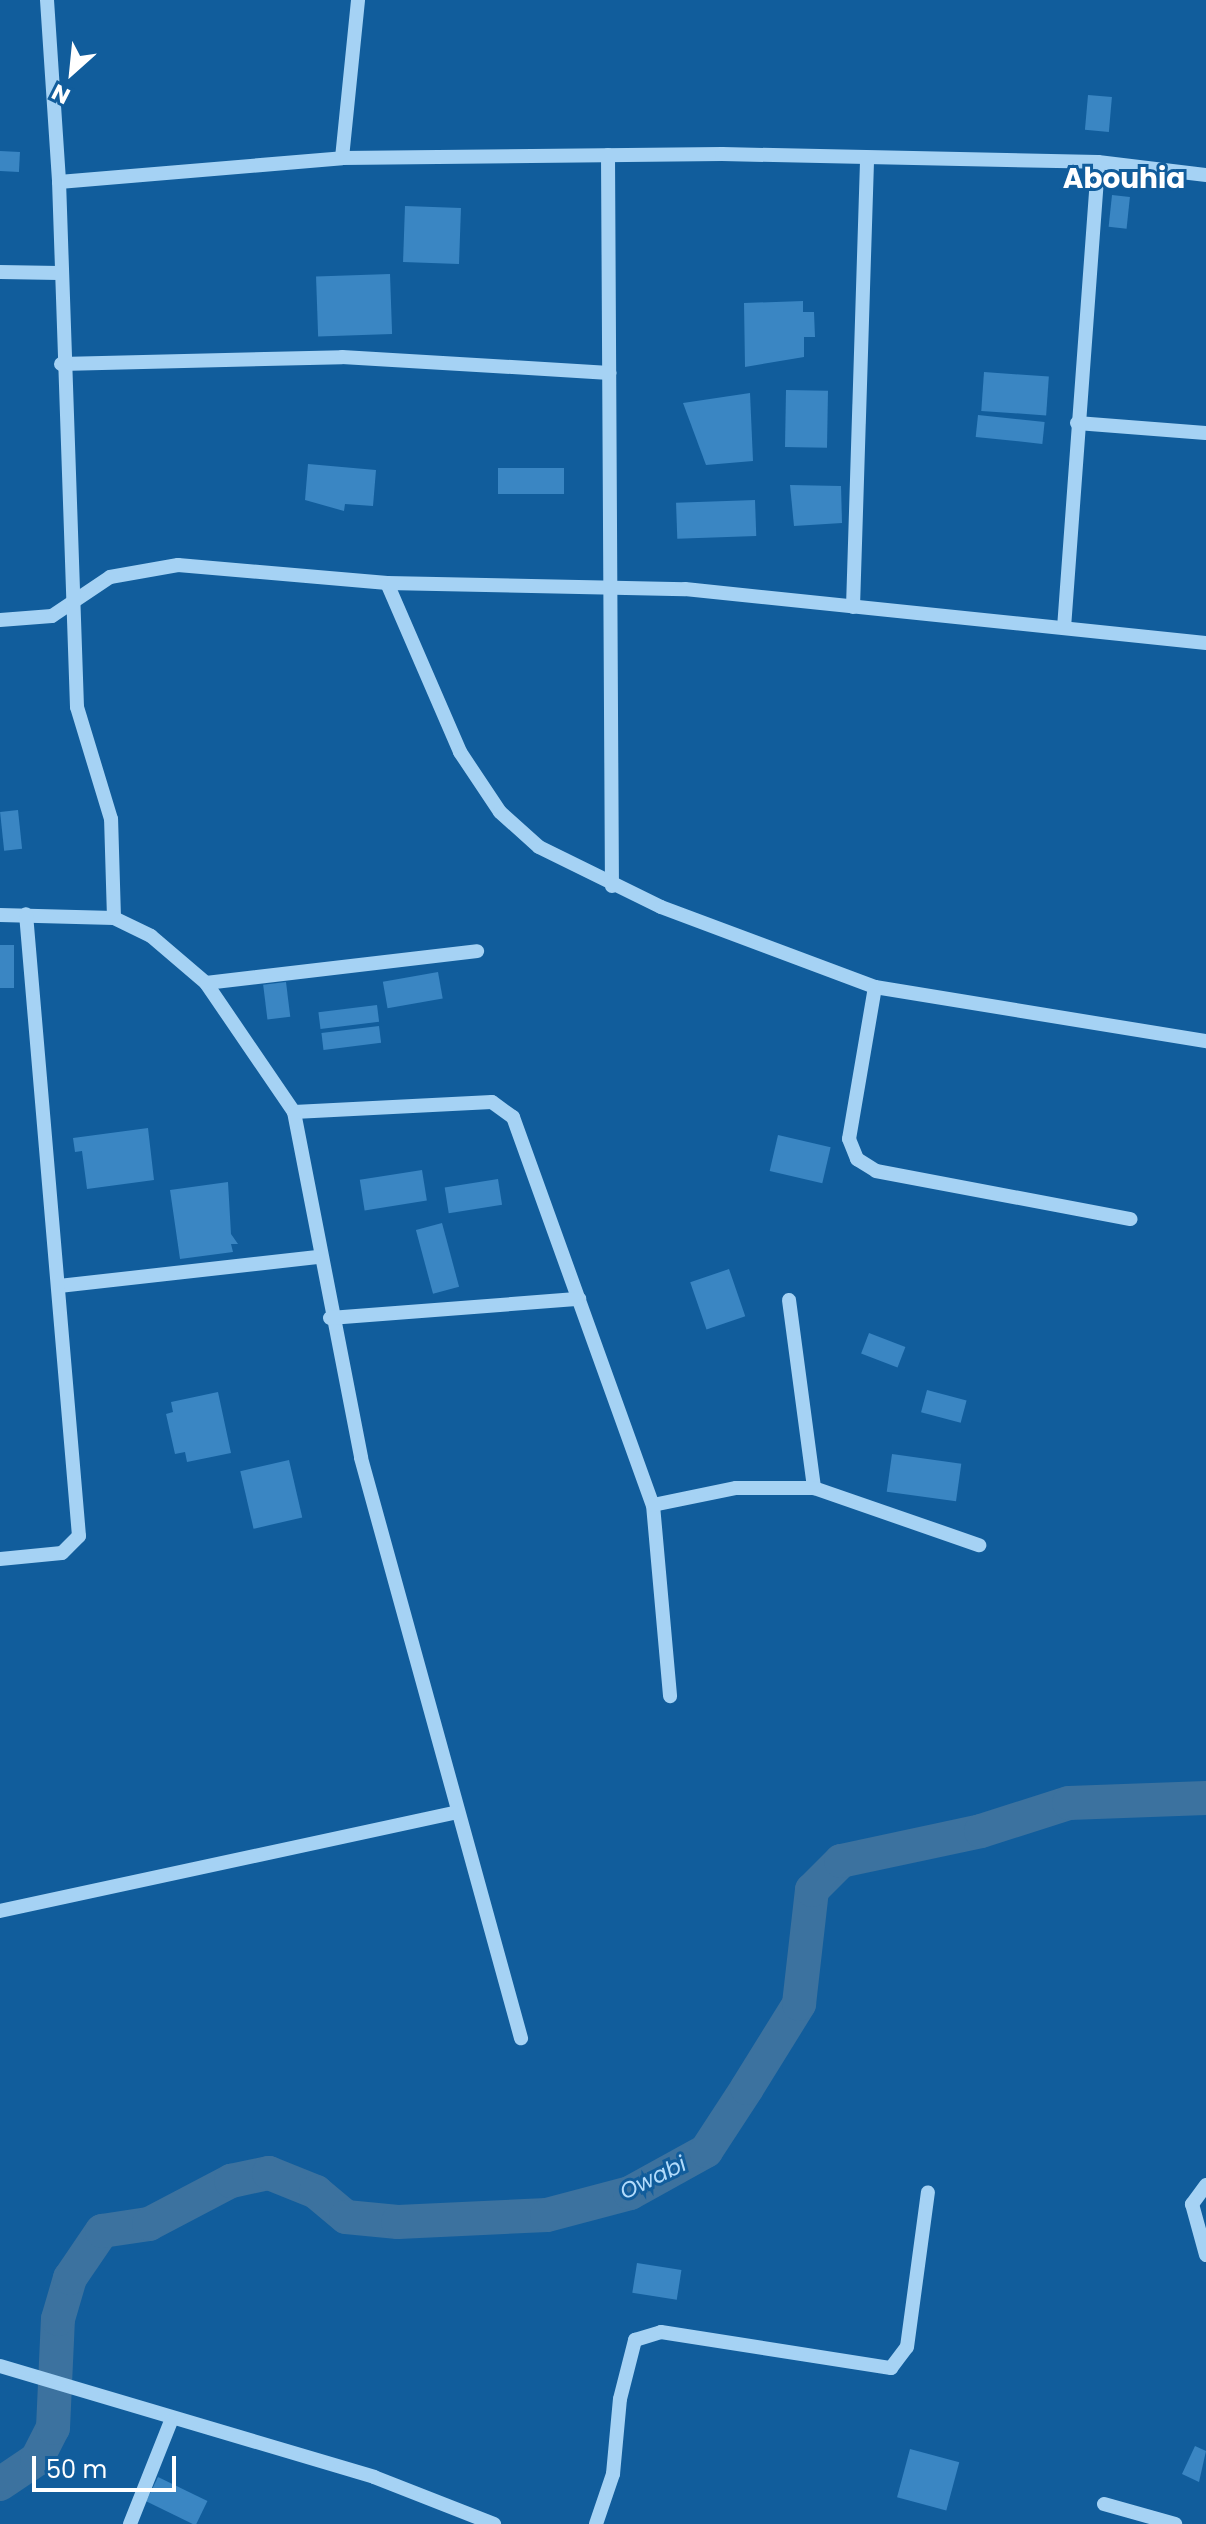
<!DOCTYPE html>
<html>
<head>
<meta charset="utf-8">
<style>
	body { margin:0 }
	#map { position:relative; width:1206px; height:2524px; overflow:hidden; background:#115d9c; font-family:Poppins,sans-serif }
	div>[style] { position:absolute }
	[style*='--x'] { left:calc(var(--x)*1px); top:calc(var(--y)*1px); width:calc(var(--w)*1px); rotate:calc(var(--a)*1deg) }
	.river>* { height:34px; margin:-17px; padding:0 17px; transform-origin:17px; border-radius:17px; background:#3c729f }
	.building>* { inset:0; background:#3a86c3; transform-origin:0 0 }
	.minor>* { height:14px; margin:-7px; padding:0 7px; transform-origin:7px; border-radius:7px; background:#a5d2f4 }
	span { translate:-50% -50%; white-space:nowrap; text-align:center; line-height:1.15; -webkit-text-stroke:6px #115d9c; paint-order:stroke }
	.water-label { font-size:22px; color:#b2dbfb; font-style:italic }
	.district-label { font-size:28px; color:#fff; font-weight:700 }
	.north { position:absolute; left:32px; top:32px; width:80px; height:80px; -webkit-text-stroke:6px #115d9c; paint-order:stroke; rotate:207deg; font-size:22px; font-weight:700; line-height:32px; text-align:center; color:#fff }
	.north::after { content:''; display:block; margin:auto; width:28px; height:36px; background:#fff; clip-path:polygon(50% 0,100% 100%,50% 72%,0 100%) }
	.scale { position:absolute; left:32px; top:2456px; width:144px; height:36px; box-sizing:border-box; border:4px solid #fff; border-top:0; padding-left:10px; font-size:24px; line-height:28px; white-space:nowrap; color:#fff; -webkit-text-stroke:6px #115d9c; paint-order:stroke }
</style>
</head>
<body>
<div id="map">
	<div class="river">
		<i style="--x:0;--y:2484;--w:45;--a:-34"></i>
		<i style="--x:37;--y:2459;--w:35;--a:-63"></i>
		<i style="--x:53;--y:2428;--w:109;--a:-87.4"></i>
		<i style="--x:58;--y:2319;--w:43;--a:-73.7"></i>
		<i style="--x:70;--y:2278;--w:57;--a:-55.8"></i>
		<i style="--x:102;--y:2231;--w:48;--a:-8.5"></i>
		<i style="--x:149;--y:2224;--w:93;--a:-27.7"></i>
		<i style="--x:231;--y:2181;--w:39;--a:-12"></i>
		<i style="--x:269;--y:2173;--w:51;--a:22"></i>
		<i style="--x:316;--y:2192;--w:39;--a:40"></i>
		<i style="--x:346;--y:2217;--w:52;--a:5.5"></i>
		<i style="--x:398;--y:2222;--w:149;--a:-2.7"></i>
		<i style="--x:547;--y:2215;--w:86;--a:-14.8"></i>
		<i style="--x:630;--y:2193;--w:87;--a:-28.9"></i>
		<i style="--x:706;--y:2151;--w:75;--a:-56.9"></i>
		<i style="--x:747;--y:2088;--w:99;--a:-58.2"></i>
		<i style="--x:799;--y:2004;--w:115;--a:-83.5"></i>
		<i style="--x:812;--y:1890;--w:41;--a:-45"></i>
		<i style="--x:841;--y:1861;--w:143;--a:-12.1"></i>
		<i style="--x:981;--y:1831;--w:92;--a:-17.7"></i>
		<i style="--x:1069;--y:1803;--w:137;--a:-2.1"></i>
	</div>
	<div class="building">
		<i style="left:1088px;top:95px;width:24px;height:35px;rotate:5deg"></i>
		<i style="left:0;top:151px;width:20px;height:20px;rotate:3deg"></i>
		<i style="left:1112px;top:195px;width:18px;height:32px;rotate:6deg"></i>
		<i style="left:405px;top:206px;width:56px;height:56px;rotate:2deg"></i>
		<i style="left:390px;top:274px;width:60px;height:74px;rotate:88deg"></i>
		<i style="clip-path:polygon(803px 301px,803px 312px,814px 312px,815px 337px,804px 337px,804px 357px,745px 367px,744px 303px)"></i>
		<i style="left:984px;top:372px;width:65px;height:39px;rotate:4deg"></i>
		<i style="left:786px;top:390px;width:42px;height:57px;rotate:1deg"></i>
		<i style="clip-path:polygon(750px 393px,753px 461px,706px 465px,683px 403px)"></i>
		<i style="left:978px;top:415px;width:67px;height:22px;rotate:6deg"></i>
		<i style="clip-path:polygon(308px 464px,376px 470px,373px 506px,345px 504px,344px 511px,305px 500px)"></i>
		<i style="left:498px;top:468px;width:66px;height:26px"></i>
		<i style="clip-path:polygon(790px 485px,841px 486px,842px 523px,794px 526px)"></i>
		<i style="left:755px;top:500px;width:36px;height:79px;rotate:88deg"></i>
		<i style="left:18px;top:810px;width:39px;height:18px;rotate:84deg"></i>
		<i style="left:0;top:945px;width:14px;height:43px"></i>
		<i style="left:438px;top:972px;width:27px;height:56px;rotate:80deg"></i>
		<i style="left:286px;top:982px;width:35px;height:23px;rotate:83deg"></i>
		<i style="left:377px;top:1005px;width:17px;height:59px;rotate:83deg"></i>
		<i style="left:379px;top:1026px;width:17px;height:58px;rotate:83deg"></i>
		<i style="clip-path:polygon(148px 1128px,154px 1180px,87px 1189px,82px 1151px,75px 1152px,73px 1138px)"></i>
		<i style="left:778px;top:1135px;width:54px;height:37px;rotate:13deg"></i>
		<i style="left:422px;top:1170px;width:31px;height:63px;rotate:81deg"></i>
		<i style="left:498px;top:1179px;width:26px;height:54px;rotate:81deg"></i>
		<i style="clip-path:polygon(228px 1182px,231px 1234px,238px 1244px,231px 1244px,233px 1252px,180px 1259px,170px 1190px)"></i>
		<i style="left:442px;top:1223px;width:66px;height:27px;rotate:75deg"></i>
		<i style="left:729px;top:1269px;width:50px;height:41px;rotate:71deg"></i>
		<i style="left:869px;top:1333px;width:39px;height:22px;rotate:21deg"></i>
		<i style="left:927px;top:1390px;width:41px;height:23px;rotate:15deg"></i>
		<i style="clip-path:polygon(218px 1392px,231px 1453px,187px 1462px,185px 1452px,175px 1454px,166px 1414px,173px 1412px,171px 1402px)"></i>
		<i style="left:892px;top:1454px;width:70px;height:38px;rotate:8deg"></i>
		<i style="left:289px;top:1460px;width:59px;height:50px;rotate:77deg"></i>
		<i style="left:637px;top:2263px;width:45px;height:30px;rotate:9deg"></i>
		<i style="clip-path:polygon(1195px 2446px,1206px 2451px,1199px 2482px,1182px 2474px)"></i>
		<i style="left:910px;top:2449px;width:51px;height:50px;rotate:15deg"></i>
		<i style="left:158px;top:2477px;width:55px;height:27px;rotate:26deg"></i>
	</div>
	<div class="minor">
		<i style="--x:47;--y:0;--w:182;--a:86.2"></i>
		<i style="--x:608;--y:155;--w:731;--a:89.69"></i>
		<i style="--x:342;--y:158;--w:159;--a:-84.2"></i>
		<i style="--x:0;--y:272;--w:59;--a:1"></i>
		<i style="--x:61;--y:364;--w:281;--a:-1.4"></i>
		<i style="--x:342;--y:357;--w:268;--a:3.4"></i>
		<i style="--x:1077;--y:423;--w:129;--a:4.4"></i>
		<i style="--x:387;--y:583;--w:184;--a:66.6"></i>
		<i style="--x:460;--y:752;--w:72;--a:56.3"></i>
		<i style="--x:500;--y:812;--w:52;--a:41.9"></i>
		<i style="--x:539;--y:847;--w:136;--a:26.2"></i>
		<i style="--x:661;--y:907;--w:228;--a:20.5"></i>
		<i style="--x:875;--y:987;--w:335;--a:9.3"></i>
		<i style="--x:853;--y:607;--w:446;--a:-88.2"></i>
		<i style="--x:0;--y:620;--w:52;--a:-4.4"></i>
		<i style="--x:52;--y:616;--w:70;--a:-33.9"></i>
		<i style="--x:110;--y:577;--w:69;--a:-10"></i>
		<i style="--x:178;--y:565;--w:210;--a:4.9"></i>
		<i style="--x:387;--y:583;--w:298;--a:1.2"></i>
		<i style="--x:685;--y:589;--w:524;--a:5.92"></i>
		<i style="--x:1064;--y:628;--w:467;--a:-85.8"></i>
		<i style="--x:0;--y:915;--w:114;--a:1.5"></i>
		<i style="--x:114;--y:918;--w:41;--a:25.9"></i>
		<i style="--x:151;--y:936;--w:72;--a:40.5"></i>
		<i style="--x:206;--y:983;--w:156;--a:55.7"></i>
		<i style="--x:294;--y:1112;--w:352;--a:79"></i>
		<i style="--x:361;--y:1458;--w:602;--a:74.58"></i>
		<i style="--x:114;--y:918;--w:99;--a:-91.7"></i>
		<i style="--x:111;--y:819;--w:117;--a:-106.9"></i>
		<i style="--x:77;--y:707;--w:525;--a:-91.96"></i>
		<i style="--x:59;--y:182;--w:284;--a:-4.8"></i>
		<i style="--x:342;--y:158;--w:380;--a:-0.6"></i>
		<i style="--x:722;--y:154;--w:376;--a:1.2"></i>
		<i style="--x:1098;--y:162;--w:109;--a:6.9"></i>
		<i style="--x:206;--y:983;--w:273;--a:-6.7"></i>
		<i style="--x:875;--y:987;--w:154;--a:99.7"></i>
		<i style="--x:849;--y:1139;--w:22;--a:68"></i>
		<i style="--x:857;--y:1159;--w:22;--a:32"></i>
		<i style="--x:876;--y:1171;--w:259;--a:10.7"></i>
		<i style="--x:294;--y:1112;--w:198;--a:-2.9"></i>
		<i style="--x:492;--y:1102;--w:26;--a:36"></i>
		<i style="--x:513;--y:1117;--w:412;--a:70.2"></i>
		<i style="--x:653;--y:1505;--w:192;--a:84.9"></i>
		<i style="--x:59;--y:1286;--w:260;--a:-6.4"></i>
		<i style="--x:789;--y:1300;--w:190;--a:82.4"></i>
		<i style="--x:330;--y:1318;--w:250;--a:-4.4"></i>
		<i style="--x:653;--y:1505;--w:85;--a:-11.6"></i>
		<i style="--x:736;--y:1488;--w:78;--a:0"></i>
		<i style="--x:814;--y:1488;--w:175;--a:19.1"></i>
		<i style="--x:0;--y:1559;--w:62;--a:-5.5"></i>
		<i style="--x:62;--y:1553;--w:24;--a:-45"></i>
		<i style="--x:79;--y:1536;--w:624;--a:-94.87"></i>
		<i style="--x:0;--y:1911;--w:465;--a:-12.2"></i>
		<i style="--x:1206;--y:2185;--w:24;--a:126"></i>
		<i style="--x:1192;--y:2204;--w:53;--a:74.6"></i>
		<i style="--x:0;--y:2366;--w:390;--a:16.5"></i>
		<i style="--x:374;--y:2477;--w:129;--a:21.4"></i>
		<i style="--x:1104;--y:2504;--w:74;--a:15.7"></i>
		<i style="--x:130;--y:2524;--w:111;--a:-68.3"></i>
		<i style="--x:596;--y:2524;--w:53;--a:-71.2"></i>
		<i style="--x:613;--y:2474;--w:75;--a:-84.7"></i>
		<i style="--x:620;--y:2399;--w:61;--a:-75.7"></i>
		<i style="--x:635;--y:2340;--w:27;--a:-17"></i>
		<i style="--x:661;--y:2332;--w:233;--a:8.9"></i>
		<i style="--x:891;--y:2368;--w:26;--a:-53"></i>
		<i style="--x:907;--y:2347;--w:156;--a:-82.3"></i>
	</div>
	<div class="water-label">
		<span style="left:653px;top:2178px;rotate:-26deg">Owabi</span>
	</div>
	<div class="district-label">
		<span style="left:1124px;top:179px">Abouhia</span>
	</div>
	<div class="north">N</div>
	<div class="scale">50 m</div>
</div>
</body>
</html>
